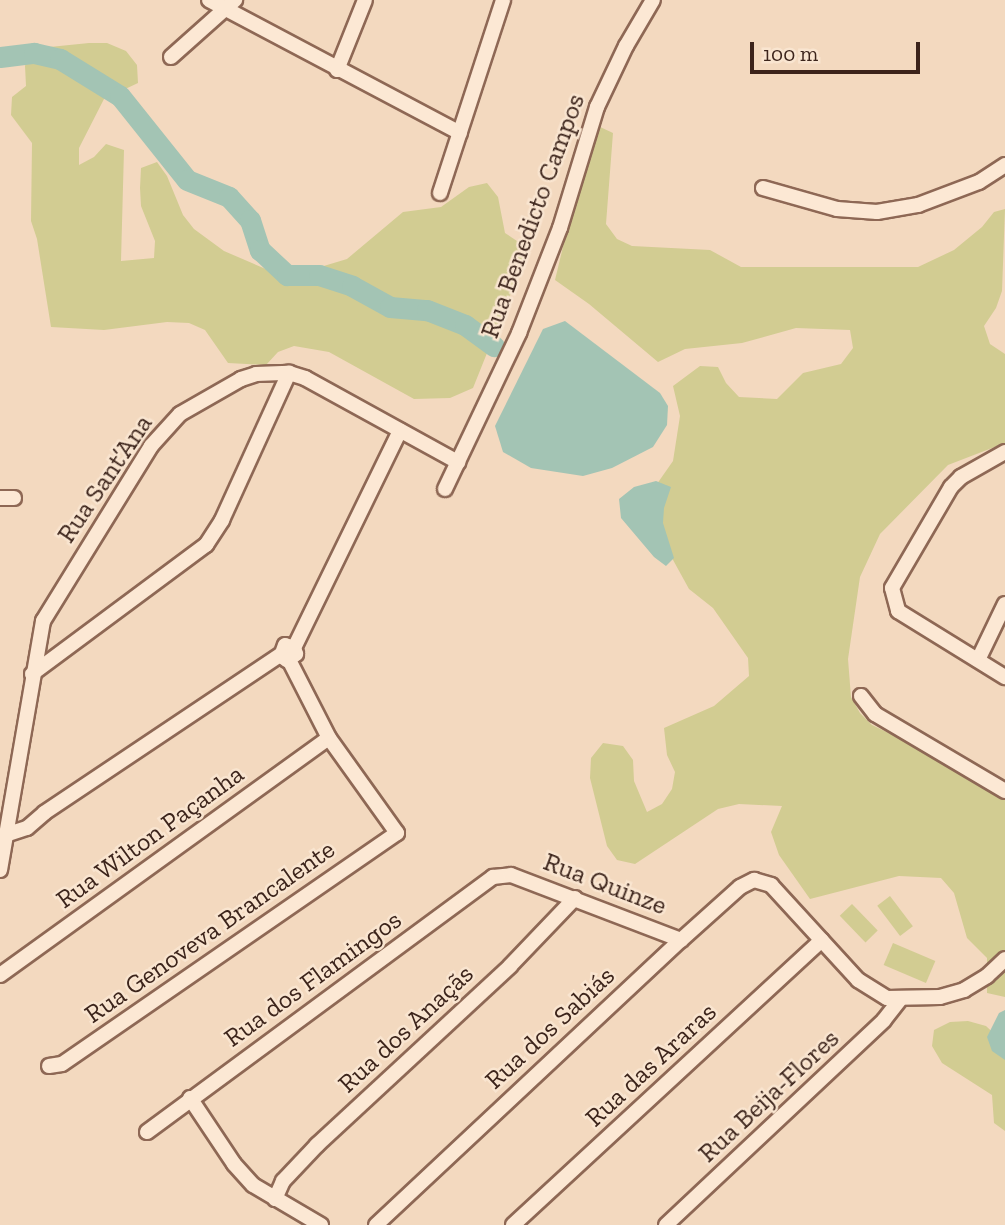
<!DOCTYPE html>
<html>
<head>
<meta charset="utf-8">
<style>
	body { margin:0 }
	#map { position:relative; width:1005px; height:1225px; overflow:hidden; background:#f3d9bf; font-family:"Zilla Slab",serif }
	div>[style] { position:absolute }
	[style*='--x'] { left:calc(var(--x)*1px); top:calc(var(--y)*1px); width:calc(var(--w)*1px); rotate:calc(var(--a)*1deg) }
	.green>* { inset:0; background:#d2cc92; transform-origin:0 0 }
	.water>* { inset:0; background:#a3c4b4 }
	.river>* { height:21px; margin:-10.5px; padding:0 10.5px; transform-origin:10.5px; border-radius:10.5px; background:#a3c4b4 }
	.roads { filter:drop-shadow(2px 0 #8e6855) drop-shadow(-2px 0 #8e6855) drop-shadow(0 2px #8e6855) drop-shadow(0 -2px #8e6855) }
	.minor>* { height:14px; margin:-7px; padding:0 7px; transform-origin:7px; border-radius:7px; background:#fce8d4 }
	span { translate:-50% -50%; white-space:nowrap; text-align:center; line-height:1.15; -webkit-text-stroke:5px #f9e5d0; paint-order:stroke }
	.street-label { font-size:26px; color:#3c241b }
	.scale { position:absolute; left:750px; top:42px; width:170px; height:32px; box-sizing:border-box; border:4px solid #3c241b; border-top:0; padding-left:9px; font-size:21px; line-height:24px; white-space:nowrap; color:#3c241b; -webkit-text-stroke:5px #f9e5d0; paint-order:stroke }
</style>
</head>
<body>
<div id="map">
	<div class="green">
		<i style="clip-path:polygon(89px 43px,107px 43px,126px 51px,137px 65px,138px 83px,104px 99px,79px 148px,79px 165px,94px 157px,106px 144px,124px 150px,121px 261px,154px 258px,155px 241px,141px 206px,140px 188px,141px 168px,157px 162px,167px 176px,183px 215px,194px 229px,224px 251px,275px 273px,297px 274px,347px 259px,403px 212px,441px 207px,469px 187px,487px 183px,498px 197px,505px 233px,520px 243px,524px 261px,473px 388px,450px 398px,414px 399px,329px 352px,294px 346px,278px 352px,266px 365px,228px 363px,205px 330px,189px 323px,167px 322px,104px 330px,51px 327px,37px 239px,31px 221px,32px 143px,11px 115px,12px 97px,26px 86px,25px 66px,30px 49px)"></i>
		<i style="clip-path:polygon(598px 126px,613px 133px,606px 224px,617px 239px,632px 246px,710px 250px,741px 267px,918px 267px,954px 250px,982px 227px,994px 212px,1005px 209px,1002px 291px,996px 308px,984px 326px,990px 344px,1005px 354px,1005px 443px,948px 465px,880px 534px,860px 577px,848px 659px,851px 697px,860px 713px,872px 725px,1005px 789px,1005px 997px,987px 993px,987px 958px,967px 938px,954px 893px,941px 878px,899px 876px,810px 899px,779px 855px,771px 832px,782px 806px,739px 804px,718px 809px,635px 864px,617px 860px,607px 846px,590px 778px,591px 758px,603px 743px,623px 746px,633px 760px,634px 781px,647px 812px,662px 804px,672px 789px,675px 772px,667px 755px,664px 728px,714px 706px,749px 676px,748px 658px,713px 608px,689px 589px,656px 529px,652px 491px,673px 461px,680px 416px,673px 386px,700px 366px,718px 367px,726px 383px,739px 397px,777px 399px,803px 373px,841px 364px,853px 348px,850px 330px,796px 328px,742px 343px,685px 349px,658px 362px,589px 304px,555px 280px,580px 176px,589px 159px,590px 141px)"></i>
		<i style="left:890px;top:896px;width:38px;height:16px;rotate:53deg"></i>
		<i style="left:852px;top:904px;width:37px;height:17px;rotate:46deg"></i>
		<i style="left:893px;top:943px;width:46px;height:24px;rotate:23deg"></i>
		<i style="clip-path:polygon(968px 1021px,986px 1026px,1005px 1044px,1005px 1131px,994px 1123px,992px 1095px,942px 1063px,932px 1046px,934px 1030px,950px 1022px)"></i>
	</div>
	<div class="water">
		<i style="clip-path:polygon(565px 321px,660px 393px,668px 406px,667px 425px,653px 447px,612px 468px,583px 476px,531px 468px,503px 452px,495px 426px,543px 329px)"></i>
		<i style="clip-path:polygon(656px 481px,671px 487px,664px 508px,663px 523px,674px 558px,666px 566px,654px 557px,621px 518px,619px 499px,634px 487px)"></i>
		<i style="clip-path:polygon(1005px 1010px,1005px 1060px,992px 1051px,987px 1037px,999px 1013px)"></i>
	</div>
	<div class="river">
		<i style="--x:0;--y:57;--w:34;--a:-7"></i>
		<i style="--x:34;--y:53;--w:27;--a:13"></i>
		<i style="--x:60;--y:59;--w:70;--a:31.7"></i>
		<i style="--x:120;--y:96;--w:107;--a:51.4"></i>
		<i style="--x:187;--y:180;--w:45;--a:22"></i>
		<i style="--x:229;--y:197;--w:31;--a:48"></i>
		<i style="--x:250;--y:220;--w:32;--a:72"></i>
		<i style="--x:260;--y:250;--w:37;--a:43"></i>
		<i style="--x:287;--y:275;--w:32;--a:0"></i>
		<i style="--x:319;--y:275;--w:35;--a:18"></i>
		<i style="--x:352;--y:286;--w:43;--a:28.9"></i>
		<i style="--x:390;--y:307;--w:37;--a:5"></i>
		<i style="--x:427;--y:310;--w:41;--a:21.5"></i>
		<i style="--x:465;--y:325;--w:36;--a:36"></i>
	</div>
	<div class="roads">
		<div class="minor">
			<i style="--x:209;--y:0;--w:284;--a:27.9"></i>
			<i style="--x:171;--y:57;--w:86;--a:-41.7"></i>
			<i style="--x:337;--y:70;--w:75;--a:-68.2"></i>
			<i style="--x:763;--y:188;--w:77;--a:15.8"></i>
			<i style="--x:837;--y:209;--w:40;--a:4.3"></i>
			<i style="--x:877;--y:212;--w:42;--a:-9.7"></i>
			<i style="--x:918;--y:205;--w:65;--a:-20.7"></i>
			<i style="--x:979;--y:182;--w:31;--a:-33"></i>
			<i style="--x:440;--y:193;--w:203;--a:-71.9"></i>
			<i style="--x:1005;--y:452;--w:51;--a:150.4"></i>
			<i style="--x:961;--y:477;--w:14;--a:135"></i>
			<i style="--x:951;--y:487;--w:117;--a:120.3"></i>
			<i style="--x:892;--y:588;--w:24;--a:75"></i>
			<i style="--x:898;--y:611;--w:126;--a:31.7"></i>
			<i style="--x:445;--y:489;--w:173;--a:-64.6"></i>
			<i style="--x:519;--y:333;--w:113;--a:-68.7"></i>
			<i style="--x:560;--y:228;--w:127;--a:-73"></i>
			<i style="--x:597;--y:107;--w:68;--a:-64.6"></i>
			<i style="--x:626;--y:46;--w:53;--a:-59.6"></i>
			<i style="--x:0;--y:498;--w:14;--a:0"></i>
			<i style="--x:294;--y:648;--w:9;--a:-162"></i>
			<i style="--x:285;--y:645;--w:12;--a:110"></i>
			<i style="--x:281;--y:656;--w:7;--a:34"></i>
			<i style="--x:287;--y:660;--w:11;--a:-34"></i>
			<i style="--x:296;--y:654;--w:6;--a:-108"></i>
			<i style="--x:294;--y:648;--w:242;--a:-64"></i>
			<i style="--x:978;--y:660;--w:62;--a:-64.3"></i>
			<i style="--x:32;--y:674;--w:217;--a:-36.6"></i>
			<i style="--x:206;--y:545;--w:30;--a:-57"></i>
			<i style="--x:222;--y:520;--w:162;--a:-65.5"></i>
			<i style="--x:861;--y:696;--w:23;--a:52"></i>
			<i style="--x:875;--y:714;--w:151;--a:30.6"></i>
			<i style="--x:8;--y:834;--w:20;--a:-18"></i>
			<i style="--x:27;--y:828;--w:23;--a:-41"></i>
			<i style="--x:44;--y:813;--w:284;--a:-33.8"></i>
			<i style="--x:0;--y:870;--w:253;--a:-80.2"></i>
			<i style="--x:43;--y:621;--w:206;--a:-58.3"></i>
			<i style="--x:151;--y:446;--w:43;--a:-47.8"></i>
			<i style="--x:180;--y:414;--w:70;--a:-29.8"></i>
			<i style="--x:241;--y:379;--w:16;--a:-18"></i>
			<i style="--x:256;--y:374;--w:33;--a:-2"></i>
			<i style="--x:289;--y:373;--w:17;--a:17"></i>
			<i style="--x:305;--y:378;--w:175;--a:28.8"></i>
			<i style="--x:0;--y:975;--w:405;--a:-35.8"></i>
			<i style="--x:49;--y:1066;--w:13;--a:-9"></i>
			<i style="--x:62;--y:1064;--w:407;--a:-34.6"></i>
			<i style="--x:397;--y:833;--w:117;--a:-125.6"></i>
			<i style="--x:329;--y:738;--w:88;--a:-117.1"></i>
			<i style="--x:190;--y:1098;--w:79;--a:56.3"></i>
			<i style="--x:234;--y:1164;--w:28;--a:48"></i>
			<i style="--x:253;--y:1185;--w:79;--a:30.5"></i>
			<i style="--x:147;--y:1132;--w:430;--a:-36.4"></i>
			<i style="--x:493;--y:877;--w:18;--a:-6"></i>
			<i style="--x:511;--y:875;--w:182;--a:20.9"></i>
			<i style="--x:275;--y:1199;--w:20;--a:-66"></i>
			<i style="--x:283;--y:1181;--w:50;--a:-46.6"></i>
			<i style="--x:317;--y:1145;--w:263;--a:-42.8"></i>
			<i style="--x:510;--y:966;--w:94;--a:-46.3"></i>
			<i style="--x:376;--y:1225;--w:417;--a:-43.1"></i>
			<i style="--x:681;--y:940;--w:79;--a:-41.9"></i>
			<i style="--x:740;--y:887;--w:16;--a:-27"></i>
			<i style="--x:754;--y:880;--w:18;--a:16"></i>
			<i style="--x:771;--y:885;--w:129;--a:47.5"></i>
			<i style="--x:858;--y:980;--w:34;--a:32"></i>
			<i style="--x:887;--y:998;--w:53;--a:-1.1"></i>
			<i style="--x:940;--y:997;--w:25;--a:-16"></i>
			<i style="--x:964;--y:990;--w:27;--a:-31"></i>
			<i style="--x:987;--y:976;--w:25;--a:-43"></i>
			<i style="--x:513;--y:1225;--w:420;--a:-42.7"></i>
			<i style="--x:666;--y:1225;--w:299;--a:-43.2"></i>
			<i style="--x:884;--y:1020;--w:28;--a:-52"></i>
		</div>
	</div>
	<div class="street-label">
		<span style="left:533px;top:216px;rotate:-70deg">Rua Benedicto Campos</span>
		<span style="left:105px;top:479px;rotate:-56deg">Rua Sant’Ana</span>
		<span style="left:150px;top:837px;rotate:-36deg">Rua Wilton Paçanha</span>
		<span style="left:605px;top:884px;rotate:21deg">Rua Quinze</span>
		<span style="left:210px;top:932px;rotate:-35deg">Rua Genoveva Brancalente</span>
		<span style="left:313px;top:979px;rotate:-36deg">Rua dos Flamingos</span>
		<span style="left:550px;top:1028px;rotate:-43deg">Rua dos Sabiás</span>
		<span style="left:406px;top:1029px;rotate:-43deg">Rua dos Anaçãs</span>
		<span style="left:651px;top:1065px;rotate:-43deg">Rua das Araras</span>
		<span style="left:769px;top:1096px;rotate:-43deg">Rua Beija-Flores</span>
	</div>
	<div class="scale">100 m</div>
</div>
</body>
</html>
